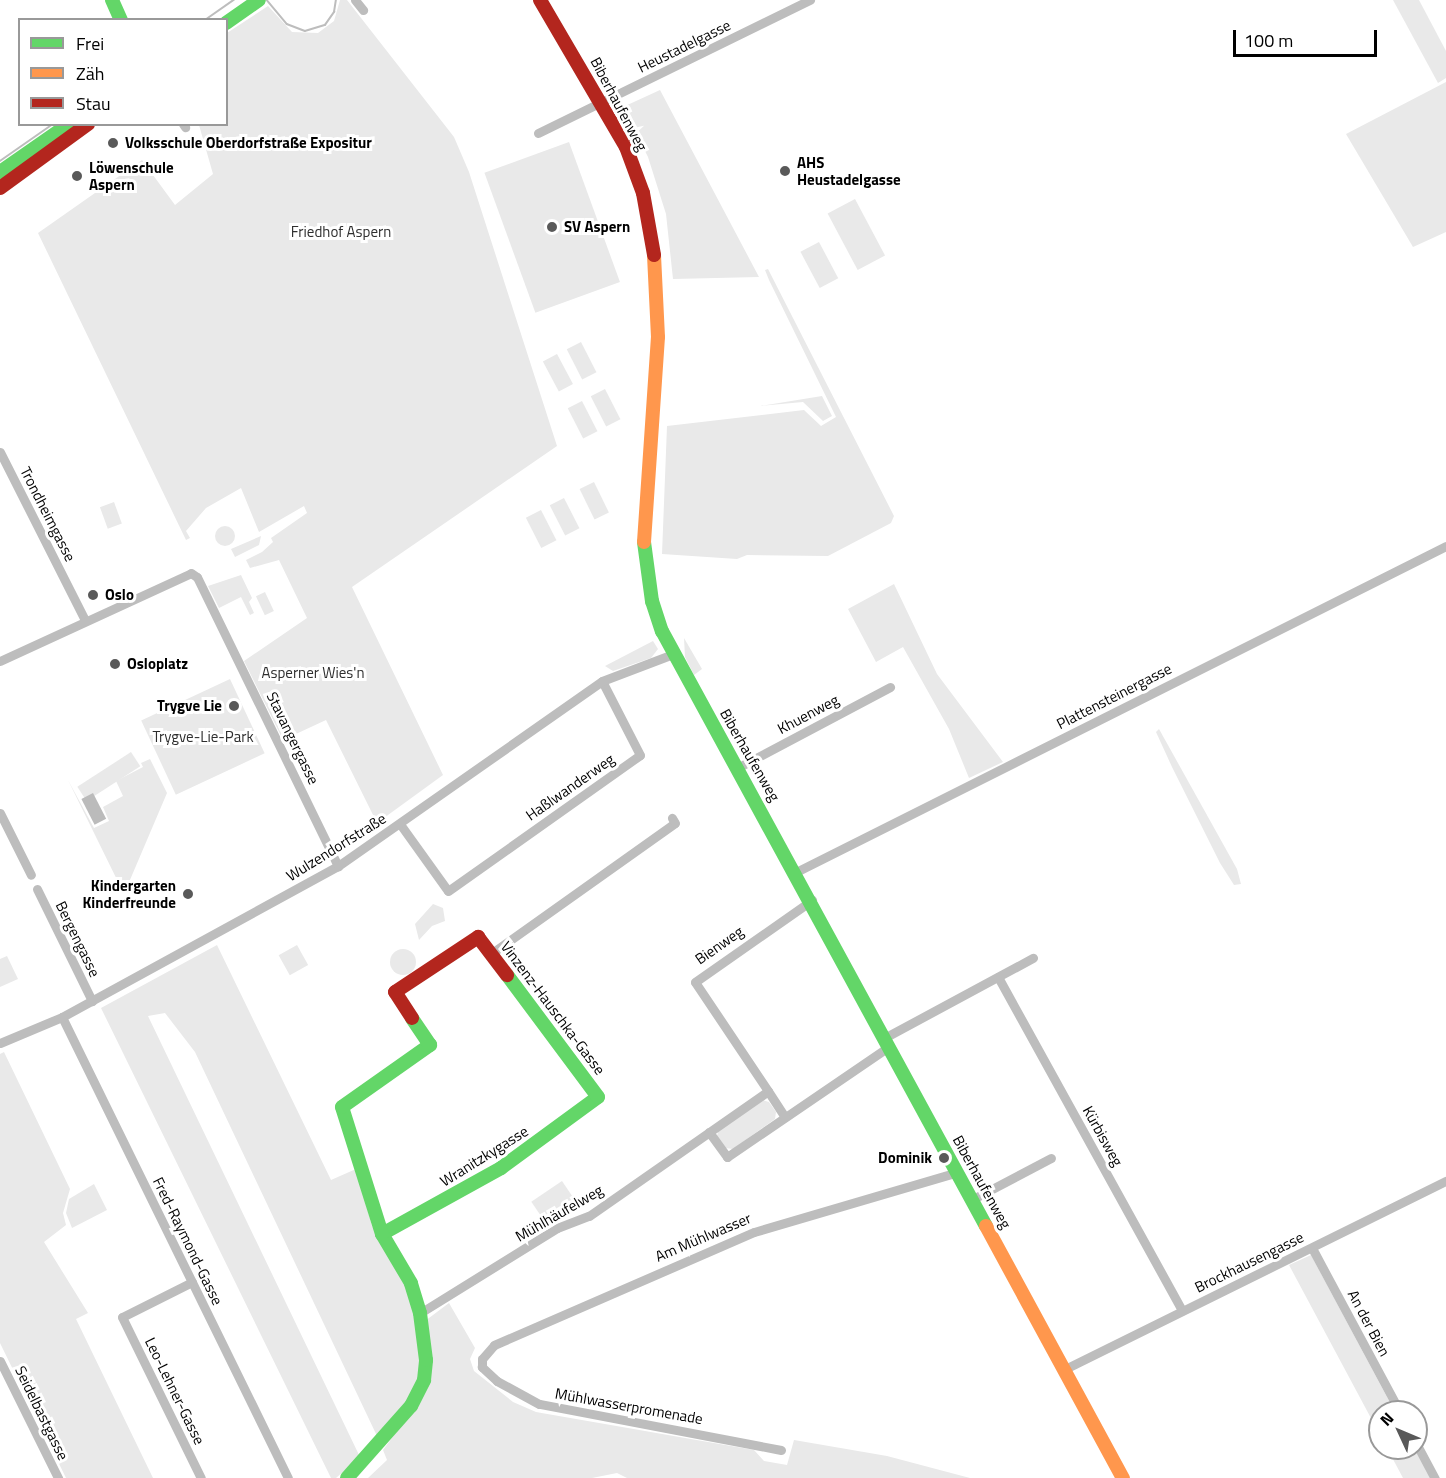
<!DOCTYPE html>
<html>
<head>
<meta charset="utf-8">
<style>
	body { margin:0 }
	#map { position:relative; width:1446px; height:1478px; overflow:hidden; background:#fff; font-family:"Titillium Web",sans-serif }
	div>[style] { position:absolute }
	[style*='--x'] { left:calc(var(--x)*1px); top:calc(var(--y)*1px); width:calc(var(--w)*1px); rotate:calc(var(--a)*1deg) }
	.green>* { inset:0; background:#e9e9e9; transform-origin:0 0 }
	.round { border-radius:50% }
	.water>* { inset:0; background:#bbb; transform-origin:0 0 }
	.street>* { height:9px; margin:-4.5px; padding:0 4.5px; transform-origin:4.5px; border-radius:4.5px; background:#bdbdbd }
	.fast>* { height:14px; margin:-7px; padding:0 7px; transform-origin:7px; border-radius:7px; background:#63d668 }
	.slow>* { height:14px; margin:-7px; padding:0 7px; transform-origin:7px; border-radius:7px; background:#ff974d }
	.jam>* { height:14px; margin:-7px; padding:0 7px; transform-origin:7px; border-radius:7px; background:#b3261e }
	.tram>* { height:1.5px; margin:-0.75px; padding:0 0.75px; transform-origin:0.75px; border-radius:0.75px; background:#bdbdbd }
	.dots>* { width:16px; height:16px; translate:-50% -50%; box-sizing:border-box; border:3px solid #fff; border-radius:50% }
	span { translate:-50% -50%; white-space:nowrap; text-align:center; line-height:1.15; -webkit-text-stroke:6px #fff; paint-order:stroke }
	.street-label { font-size:15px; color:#000 }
	.poi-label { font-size:15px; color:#000; font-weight:700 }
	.left { translate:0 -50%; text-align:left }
	.right { translate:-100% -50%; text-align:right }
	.park-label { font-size:15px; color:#2e2e2e }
	.legend { position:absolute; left:18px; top:18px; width:210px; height:108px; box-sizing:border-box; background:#fff; border:2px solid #999; margin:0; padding:8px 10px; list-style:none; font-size:18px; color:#000 }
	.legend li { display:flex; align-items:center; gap:12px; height:30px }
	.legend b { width:30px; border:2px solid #999 }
	.north { position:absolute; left:1368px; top:1400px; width:60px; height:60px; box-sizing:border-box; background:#fff; border:2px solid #999; border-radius:50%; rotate:314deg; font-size:16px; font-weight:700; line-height:24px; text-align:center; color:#000 }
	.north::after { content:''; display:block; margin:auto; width:21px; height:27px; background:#595959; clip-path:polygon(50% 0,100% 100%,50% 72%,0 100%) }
	.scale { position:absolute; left:1233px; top:30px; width:144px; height:27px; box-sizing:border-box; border:3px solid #000; border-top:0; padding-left:8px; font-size:18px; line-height:21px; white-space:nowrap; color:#000; -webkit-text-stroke:4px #fff; paint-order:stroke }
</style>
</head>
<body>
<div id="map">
	<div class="green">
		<i style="clip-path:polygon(340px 0,347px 0,454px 137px,469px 172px,557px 446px,352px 587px,443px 775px,377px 823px,326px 720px,283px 740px,244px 661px,307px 618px,279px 560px,250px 568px,246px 560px,262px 552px,273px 542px,271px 538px,307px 513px,304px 506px,259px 532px,241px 488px,206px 508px,186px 531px,190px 538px,186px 540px,38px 233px,142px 160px,175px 205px,213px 174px,199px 125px,226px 124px,227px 33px,268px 6px,292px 32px,318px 33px,334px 21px)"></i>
		<i style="clip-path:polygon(1393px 0,1419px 0,1446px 51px,1446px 78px,1438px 83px)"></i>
		<i style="clip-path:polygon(1446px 82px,1446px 232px,1413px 247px,1346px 134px)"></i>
		<i style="clip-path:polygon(660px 90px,759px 277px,673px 279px,666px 214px,648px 157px,623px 107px)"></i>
		<i style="left:569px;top:142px;width:149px;height:90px;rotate:70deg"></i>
		<i style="left:855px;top:199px;width:64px;height:31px;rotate:62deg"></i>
		<i style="left:819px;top:242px;width:41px;height:21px;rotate:62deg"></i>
		<i style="clip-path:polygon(768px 269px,894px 516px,891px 523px,828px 556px,747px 555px,737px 559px,662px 554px,667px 426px,804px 410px,821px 426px,836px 417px,769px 280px,765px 270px)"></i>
		<i style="left:581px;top:342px;width:34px;height:16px;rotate:63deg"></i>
		<i style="left:557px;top:354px;width:34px;height:16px;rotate:62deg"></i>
		<i style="left:605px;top:389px;width:34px;height:16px;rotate:63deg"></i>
		<i style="clip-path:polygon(822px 396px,832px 416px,823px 421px,803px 402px,760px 406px)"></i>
		<i style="left:582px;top:401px;width:34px;height:16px;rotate:63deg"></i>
		<i style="left:594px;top:482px;width:34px;height:16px;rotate:64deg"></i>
		<i style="left:564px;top:498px;width:34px;height:16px;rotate:63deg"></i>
		<i style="left:114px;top:502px;width:23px;height:15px;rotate:70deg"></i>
		<i style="left:541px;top:510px;width:34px;height:17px;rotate:63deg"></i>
		<i class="round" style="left:215px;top:526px;width:20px;height:20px"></i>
		<i style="clip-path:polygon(261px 536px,259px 545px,235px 557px,231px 549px)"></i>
		<i style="clip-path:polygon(241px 575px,252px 598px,249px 602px,254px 613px,250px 615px,241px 597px,219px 608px,208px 586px)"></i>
		<i style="clip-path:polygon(894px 584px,937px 674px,1003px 762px,969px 778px,949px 729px,903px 647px,876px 662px,848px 609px)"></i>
		<i style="left:265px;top:592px;width:21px;height:10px;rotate:65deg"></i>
		<i style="clip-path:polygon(684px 638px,702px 669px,694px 675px,685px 657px)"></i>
		<i style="clip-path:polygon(653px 641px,658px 649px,651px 658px,613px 671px,605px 666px)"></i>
		<i style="left:230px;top:679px;width:82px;height:98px;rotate:65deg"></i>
		<i style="clip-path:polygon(1159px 729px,1237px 869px,1241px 884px,1234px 885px,1220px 863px,1172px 767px,1156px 732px)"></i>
		<i style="left:131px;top:752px;width:17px;height:64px;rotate:57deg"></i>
		<i style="clip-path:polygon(150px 759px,167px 793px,124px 894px,68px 780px,94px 828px,109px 821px,103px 807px,123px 796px,116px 781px,143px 767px,141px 763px)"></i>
		<i style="clip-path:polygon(433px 904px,443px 908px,445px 921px,432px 926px,419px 940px,415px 924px)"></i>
		<i style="clip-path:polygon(217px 945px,331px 1180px,356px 1169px,372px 1226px,409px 1289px,422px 1362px,415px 1392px,377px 1436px,195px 1052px,165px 1013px,148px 1016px,360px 1457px,336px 1478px,331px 1478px,101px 1008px)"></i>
		<i style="left:297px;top:945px;width:23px;height:21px;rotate:61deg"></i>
		<i class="round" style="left:390px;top:949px;width:26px;height:26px"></i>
		<i style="clip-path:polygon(7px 956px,18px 979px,0 987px,0 959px)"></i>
		<i style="clip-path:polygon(4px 1052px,70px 1189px,63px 1213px,66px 1225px,44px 1242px,88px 1313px,76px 1319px,153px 1478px,66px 1478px,0 1343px,0 1054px)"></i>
		<i style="clip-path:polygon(762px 1100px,769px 1102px,776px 1112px,775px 1119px,733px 1149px,725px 1148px,717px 1136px,719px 1128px)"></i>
		<i style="left:562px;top:1181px;width:29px;height:37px;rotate:56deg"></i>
		<i style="clip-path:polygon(94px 1184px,107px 1210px,72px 1228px,66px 1213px,69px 1199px)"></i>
		<i style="clip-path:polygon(1311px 1255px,1395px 1412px,1380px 1412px,1380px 1435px,1289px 1265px)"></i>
		<i style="clip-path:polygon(449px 1303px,475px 1348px,470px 1359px,474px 1371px,513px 1402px,536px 1412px,754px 1450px,764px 1461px,787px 1465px,794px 1440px,887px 1456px,970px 1478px,627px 1478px,617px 1473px,592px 1478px,368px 1478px,387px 1460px,383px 1450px,415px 1407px,425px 1321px)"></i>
		<i style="clip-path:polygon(1387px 1448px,1415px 1448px,1431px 1478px,1403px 1478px)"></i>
	</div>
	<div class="water">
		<i style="left:93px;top:793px;width:29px;height:13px;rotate:63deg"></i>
	</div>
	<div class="street">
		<i style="--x:355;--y:0;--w:13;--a:51"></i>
		<i style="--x:183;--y:124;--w:4;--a:56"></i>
		<i style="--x:538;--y:133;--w:303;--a:-26.1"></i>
		<i style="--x:0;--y:452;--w:188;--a:63.2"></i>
		<i style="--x:0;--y:661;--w:210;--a:-24.7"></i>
		<i style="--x:191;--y:573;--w:7;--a:34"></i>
		<i style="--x:197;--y:577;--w:322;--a:64"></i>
		<i style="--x:739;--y:767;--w:171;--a:-27.9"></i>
		<i style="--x:0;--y:813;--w:69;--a:63.4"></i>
		<i style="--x:400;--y:824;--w:82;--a:54.4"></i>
		<i style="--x:448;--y:891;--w:235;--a:-35.3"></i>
		<i style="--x:640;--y:755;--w:83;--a:-117.2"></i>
		<i style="--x:796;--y:872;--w:727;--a:-26.64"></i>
		<i style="--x:37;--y:889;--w:125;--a:63.8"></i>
		<i style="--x:492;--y:953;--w:224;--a:-35.4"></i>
		<i style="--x:675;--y:823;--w:6;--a:-121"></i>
		<i style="--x:998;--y:977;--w:381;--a:61.1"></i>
		<i style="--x:62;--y:1017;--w:513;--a:63.88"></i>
		<i style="--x:886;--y:1037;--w:167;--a:-28.3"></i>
		<i style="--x:0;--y:1043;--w:67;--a:-22.8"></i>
		<i style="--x:62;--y:1017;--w:315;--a:-28.7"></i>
		<i style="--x:338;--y:866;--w:322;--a:-35"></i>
		<i style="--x:602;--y:681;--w:76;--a:-20.8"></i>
		<i style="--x:768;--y:1091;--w:131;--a:-123.8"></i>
		<i style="--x:695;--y:982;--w:143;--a:-35"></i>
		<i style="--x:709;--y:1132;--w:31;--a:54"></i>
		<i style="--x:727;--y:1157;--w:197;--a:-34.3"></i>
		<i style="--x:973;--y:1199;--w:88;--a:-27.7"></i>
		<i style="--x:1312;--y:1248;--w:186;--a:61.8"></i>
		<i style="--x:192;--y:1282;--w:78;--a:153.4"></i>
		<i style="--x:122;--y:1317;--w:179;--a:63.9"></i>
		<i style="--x:420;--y:1313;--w:161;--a:-31.8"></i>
		<i style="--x:557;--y:1228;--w:34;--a:-21"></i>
		<i style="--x:589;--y:1216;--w:218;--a:-34.9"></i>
		<i style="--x:768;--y:1091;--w:31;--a:57"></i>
		<i style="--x:0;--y:1361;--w:131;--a:63.6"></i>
		<i style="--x:1065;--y:1369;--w:425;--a:-26.3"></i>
		<i style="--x:1416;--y:1443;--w:40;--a:62"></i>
		<i style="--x:781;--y:1450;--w:246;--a:-169.2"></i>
		<i style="--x:539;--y:1404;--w:48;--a:-151.3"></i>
		<i style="--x:497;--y:1381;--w:21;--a:-137"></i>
		<i style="--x:482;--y:1367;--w:8;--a:-90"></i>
		<i style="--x:482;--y:1359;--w:18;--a:-49"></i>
		<i style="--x:494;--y:1345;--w:283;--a:-23.5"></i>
		<i style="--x:754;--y:1232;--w:213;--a:-16.4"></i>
	</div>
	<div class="fast">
		<i style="--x:112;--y:0;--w:22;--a:66"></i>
		<i style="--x:226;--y:23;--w:40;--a:-34.9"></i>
		<i style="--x:0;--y:172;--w:84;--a:-34.8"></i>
		<i style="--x:644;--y:542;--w:60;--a:82.3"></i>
		<i style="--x:652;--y:601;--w:32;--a:72"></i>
		<i style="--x:662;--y:631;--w:677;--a:61.43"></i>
		<i style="--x:382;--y:1234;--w:136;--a:-29"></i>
		<i style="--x:501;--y:1168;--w:120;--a:-36.2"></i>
		<i style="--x:598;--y:1097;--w:152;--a:-126.7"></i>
		<i style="--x:347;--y:1478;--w:96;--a:-48.4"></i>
		<i style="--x:411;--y:1406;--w:29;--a:-63"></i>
		<i style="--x:424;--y:1380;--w:20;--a:-84"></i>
		<i style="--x:426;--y:1360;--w:47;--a:-97.3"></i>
		<i style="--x:420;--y:1313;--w:31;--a:-107"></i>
		<i style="--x:411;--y:1283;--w:57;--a:-120.6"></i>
		<i style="--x:382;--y:1234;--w:133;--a:-107.5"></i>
		<i style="--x:342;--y:1107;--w:108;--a:-35.2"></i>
		<i style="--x:430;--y:1045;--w:32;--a:-124"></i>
	</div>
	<div class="slow">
		<i style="--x:644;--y:542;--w:205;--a:-86.1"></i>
		<i style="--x:658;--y:337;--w:82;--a:-92.8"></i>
		<i style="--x:986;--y:1226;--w:287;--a:61.5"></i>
	</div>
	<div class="jam">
		<i style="--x:540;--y:0;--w:170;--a:59.7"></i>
		<i style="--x:626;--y:147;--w:49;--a:69.7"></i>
		<i style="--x:643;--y:193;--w:63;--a:79.9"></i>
		<i style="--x:0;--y:188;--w:109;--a:-36"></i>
		<i style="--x:412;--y:1018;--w:31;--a:-123"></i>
		<i style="--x:395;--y:992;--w:100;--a:-33.5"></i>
		<i style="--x:478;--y:937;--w:48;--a:52.7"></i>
	</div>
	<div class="tram">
		<i style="--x:267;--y:0;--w:31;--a:50"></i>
		<i style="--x:287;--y:24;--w:19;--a:21"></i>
		<i style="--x:305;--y:31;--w:21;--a:-17"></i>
		<i style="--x:325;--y:25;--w:16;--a:-55"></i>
		<i style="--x:334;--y:12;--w:12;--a:-81"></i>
		<i style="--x:205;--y:20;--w:35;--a:-35"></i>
		<i style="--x:0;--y:161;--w:65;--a:-34.9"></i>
	</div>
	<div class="dots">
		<i style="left:113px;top:143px;background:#595959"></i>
		<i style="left:785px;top:171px;background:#595959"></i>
		<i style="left:77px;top:176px;background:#595959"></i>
		<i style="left:552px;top:227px;background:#595959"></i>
		<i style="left:93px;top:595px;background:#595959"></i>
		<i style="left:115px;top:664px;background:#595959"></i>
		<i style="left:234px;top:706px;background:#595959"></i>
		<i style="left:188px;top:894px;background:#595959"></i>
		<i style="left:944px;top:1158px;background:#595959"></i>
	</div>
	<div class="street-label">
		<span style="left:684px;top:46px;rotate:-26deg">Heustadelgasse</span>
		<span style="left:619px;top:104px;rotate:62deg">Biberhaufenweg</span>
		<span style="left:48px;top:514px;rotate:63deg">Trondheimgasse</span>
		<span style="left:1114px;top:696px;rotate:-27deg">Plattensteinergasse</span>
		<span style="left:808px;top:714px;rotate:-28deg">Khuenweg</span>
		<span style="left:293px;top:738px;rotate:64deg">Stavangergasse</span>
		<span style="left:750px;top:755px;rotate:60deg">Biberhaufenweg</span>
		<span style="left:570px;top:787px;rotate:-35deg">Haßlwanderweg</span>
		<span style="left:336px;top:847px;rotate:-32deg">Wulzendorfstraße</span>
		<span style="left:78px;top:939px;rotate:64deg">Bergengasse</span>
		<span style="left:719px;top:945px;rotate:-35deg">Bienweg</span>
		<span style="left:553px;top:1008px;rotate:53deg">Vinzenz-Hauschka-Gasse</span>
		<span style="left:1103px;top:1136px;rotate:61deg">Kürbisweg</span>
		<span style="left:484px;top:1156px;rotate:-32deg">Wranitzkygasse</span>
		<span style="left:982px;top:1182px;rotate:61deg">Biberhaufenweg</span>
		<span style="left:559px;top:1213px;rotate:-30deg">Mühlhäufelweg</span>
		<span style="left:703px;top:1237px;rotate:-23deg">Am Mühlwasser</span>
		<span style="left:188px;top:1241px;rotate:64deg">Fred-Raymond-Gasse</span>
		<span style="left:1249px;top:1262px;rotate:-26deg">Brockhausengasse</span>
		<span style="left:1369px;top:1323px;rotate:62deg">An der Bien</span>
		<span style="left:175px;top:1391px;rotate:64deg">Leo-Lehner-Gasse</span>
		<span style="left:629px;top:1406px;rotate:10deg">Mühlwasserpromenade</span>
		<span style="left:42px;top:1413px;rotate:64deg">Seidelbastgasse</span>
	</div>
	<div class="poi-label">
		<span class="left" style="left:125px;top:143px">Volksschule Oberdorfstraße Expositur</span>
		<span class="left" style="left:797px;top:171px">AHS<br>Heustadelgasse</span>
		<span class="left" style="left:89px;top:176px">Löwenschule<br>Aspern</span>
		<span class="left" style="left:564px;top:227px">SV Aspern</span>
		<span class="left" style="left:105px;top:595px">Oslo</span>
		<span class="left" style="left:127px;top:664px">Osloplatz</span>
		<span class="right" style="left:222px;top:706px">Trygve Lie</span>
		<span class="right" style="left:176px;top:894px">Kindergarten<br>Kinderfreunde</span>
		<span class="right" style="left:932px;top:1158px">Dominik</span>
	</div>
	<div class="park-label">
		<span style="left:341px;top:232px">Friedhof Aspern</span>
		<span style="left:313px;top:673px">Asperner Wies'n</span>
		<span style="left:203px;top:737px">Trygve-Lie-Park</span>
	</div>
	<ul class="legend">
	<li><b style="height:8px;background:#63d668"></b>Frei</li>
	<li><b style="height:8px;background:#ff974d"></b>Zäh</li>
	<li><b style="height:8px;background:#b3261e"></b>Stau</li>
	</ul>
	<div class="north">N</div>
	<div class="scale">100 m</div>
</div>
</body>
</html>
